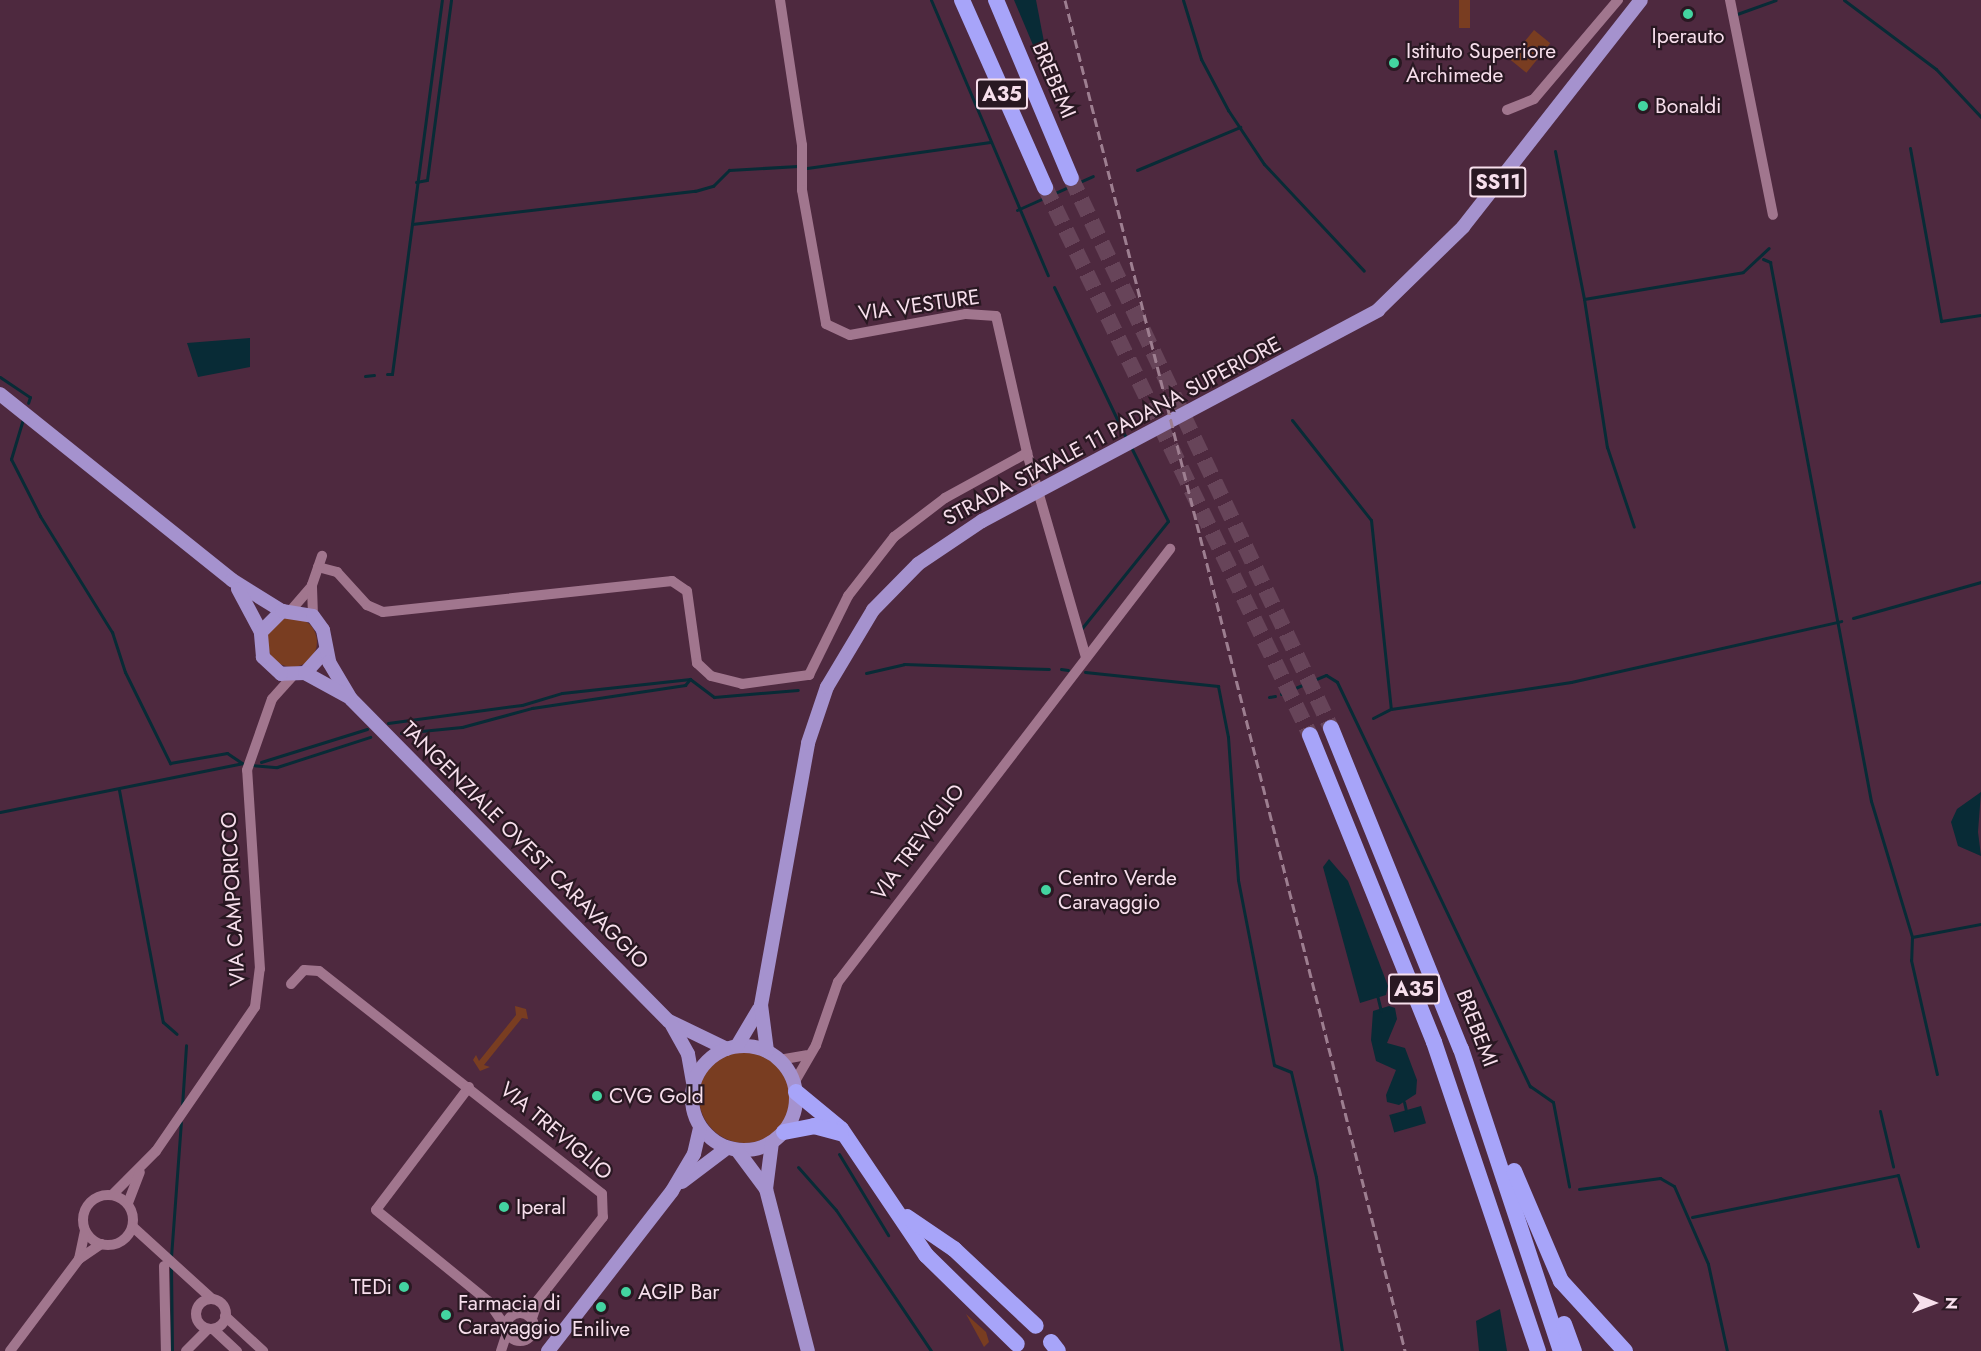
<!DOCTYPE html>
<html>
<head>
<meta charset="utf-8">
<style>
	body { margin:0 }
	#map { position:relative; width:1981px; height:1351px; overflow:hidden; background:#4e293f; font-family:Jost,sans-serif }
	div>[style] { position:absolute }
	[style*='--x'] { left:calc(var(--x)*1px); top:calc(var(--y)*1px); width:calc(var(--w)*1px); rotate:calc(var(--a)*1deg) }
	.green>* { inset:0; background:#793d21; transform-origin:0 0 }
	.round { border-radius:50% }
	.water>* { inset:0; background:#082b36; transform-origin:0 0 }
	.stream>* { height:3px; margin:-1.5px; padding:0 1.5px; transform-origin:1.5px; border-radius:1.5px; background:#082b36 }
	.highway-tunnel>* { height:16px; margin-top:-8px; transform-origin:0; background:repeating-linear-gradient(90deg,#674459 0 16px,transparent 0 24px) }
	.minor>* { height:10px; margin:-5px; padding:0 5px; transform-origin:5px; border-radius:5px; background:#a1768e }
	.minor>.ring { margin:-5px; padding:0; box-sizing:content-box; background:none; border:10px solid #a1768e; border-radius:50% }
	.major>* { height:14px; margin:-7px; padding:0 7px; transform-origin:7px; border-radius:7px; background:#a592ce }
	.major>.ring { margin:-7px; padding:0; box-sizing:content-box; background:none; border:14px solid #a592ce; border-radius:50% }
	.highway>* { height:16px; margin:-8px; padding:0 8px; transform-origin:8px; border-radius:8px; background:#a7a4f9 }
	.rail>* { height:3px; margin-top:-1.5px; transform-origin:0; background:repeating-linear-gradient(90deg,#9d7e90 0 9px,transparent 0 13.5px) }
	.dots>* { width:16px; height:16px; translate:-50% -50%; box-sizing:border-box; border:3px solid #291822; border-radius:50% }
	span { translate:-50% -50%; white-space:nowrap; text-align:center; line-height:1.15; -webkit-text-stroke:4.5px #291822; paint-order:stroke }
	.shield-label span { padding:2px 4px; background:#291822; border:2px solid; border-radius:4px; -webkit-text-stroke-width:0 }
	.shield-label { font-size:20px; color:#f7dfec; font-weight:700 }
	.poi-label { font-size:21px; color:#f7dfec }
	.left { translate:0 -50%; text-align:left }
	.right { translate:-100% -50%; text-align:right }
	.street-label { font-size:21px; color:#f7dfec }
	.north { position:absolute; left:1903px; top:1273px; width:60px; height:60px; -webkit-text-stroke:4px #291822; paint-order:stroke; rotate:91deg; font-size:16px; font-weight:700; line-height:24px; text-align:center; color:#f7dfec }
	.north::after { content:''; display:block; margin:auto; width:21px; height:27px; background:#f7dfec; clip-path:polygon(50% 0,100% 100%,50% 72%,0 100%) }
</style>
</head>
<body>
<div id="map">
	<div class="green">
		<i style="left:1459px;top:0;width:11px;height:28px"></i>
		<i style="left:1534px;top:30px;width:21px;height:38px;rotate:39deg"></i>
		<i class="round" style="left:267px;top:617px;width:50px;height:50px"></i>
		<i style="clip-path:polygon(515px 1006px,526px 1009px,528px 1019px,522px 1018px,484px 1065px,490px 1067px,480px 1071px,473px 1060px,476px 1055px,479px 1061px,516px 1015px)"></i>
		<i class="round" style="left:699px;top:1051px;width:92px;height:92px"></i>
		<i style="clip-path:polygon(966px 1314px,986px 1332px,989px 1342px,984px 1347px)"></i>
	</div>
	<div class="water">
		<i style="clip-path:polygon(1014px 0,1036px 0,1044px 42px,1033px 45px)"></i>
		<i style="clip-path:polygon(250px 338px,250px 367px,198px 377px,187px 343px)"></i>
		<i style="clip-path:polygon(1981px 792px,1978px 832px,1981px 856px,1958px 846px,1951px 822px,1957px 809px)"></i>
		<i style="clip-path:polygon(1329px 859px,1348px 881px,1388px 986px,1386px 995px,1360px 1003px,1323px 867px)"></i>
		<i style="clip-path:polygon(1389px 1006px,1395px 1008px,1397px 1019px,1387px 1043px,1405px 1048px,1417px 1080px,1416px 1094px,1399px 1105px,1387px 1102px,1386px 1095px,1396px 1070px,1376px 1061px,1371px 1040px,1373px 1011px)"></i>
		<i style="left:1421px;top:1106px;width:18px;height:33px;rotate:74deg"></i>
		<i style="clip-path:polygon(1500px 1309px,1507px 1351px,1479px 1351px,1476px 1321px)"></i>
	</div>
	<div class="stream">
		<i style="--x:931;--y:0;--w:299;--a:67"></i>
		<i style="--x:1183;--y:0;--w:62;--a:73"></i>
		<i style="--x:1201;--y:59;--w:58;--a:62.1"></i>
		<i style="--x:1228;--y:110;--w:65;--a:56.3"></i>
		<i style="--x:1264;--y:164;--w:146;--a:46.9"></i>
		<i style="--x:1844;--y:0;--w:115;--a:36.9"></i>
		<i style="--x:1936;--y:69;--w:66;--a:46.8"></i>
		<i style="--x:1737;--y:14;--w:41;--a:-19.7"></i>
		<i style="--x:1910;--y:148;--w:176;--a:79.8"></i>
		<i style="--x:1941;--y:321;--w:40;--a:-8.5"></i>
		<i style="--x:1555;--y:151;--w:151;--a:78.9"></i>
		<i style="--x:1584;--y:299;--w:161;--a:-9.6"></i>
		<i style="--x:1743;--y:272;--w:35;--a:-43"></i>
		<i style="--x:807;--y:168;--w:185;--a:-8.1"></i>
		<i style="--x:1137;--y:170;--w:112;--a:-22.7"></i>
		<i style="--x:416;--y:182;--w:11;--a:-10"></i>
		<i style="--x:427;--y:180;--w:182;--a:-82.4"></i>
		<i style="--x:1017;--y:210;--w:83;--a:-24.1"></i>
		<i style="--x:412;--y:224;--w:285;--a:-6.7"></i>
		<i style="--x:695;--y:191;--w:19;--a:-16"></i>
		<i style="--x:713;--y:186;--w:23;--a:-45"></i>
		<i style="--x:729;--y:170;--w:69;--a:-3.3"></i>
		<i style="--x:1763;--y:259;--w:8;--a:23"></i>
		<i style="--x:1770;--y:262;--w:548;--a:79.39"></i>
		<i style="--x:1871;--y:801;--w:142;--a:73.2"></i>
		<i style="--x:1912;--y:937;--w:23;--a:92"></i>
		<i style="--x:1911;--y:960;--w:117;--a:77.2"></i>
		<i style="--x:1054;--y:287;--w:167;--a:64.5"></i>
		<i style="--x:1584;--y:299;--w:150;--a:81.2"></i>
		<i style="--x:1607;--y:447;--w:84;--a:71.4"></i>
		<i style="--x:387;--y:374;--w:5;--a:0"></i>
		<i style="--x:392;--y:374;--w:377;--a:-82.4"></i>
		<i style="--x:365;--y:376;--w:9;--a:-6"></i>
		<i style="--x:0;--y:377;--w:36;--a:34"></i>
		<i style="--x:30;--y:397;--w:6;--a:108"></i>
		<i style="--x:23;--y:419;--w:42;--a:106.7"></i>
		<i style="--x:11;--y:459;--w:64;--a:63"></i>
		<i style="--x:40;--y:516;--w:137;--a:58.2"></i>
		<i style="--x:112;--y:632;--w:42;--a:72"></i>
		<i style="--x:125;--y:672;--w:102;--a:63.7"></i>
		<i style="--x:170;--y:763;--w:58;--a:-10"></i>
		<i style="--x:227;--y:753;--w:18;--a:34"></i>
		<i style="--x:1292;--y:420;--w:127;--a:51.7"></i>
		<i style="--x:1371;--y:520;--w:190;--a:84"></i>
		<i style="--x:1853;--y:618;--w:133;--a:-15.7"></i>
		<i style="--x:1082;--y:628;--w:137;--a:-51.2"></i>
		<i style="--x:1168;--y:521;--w:83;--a:-116.6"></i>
		<i style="--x:1061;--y:669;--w:7;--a:8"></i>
		<i style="--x:1085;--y:672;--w:134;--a:6"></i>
		<i style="--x:1218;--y:686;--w:52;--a:78.9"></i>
		<i style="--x:1228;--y:737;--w:143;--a:86"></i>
		<i style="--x:1238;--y:880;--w:188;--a:79"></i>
		<i style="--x:1274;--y:1065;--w:18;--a:22"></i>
		<i style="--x:1291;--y:1072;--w:108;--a:76.6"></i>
		<i style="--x:1316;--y:1177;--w:176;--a:81.5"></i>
		<i style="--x:866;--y:673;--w:39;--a:-13"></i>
		<i style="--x:904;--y:664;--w:145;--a:2"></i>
		<i style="--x:1281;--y:694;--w:49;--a:-22.9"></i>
		<i style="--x:1326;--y:675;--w:13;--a:32"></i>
		<i style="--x:1337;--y:682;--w:448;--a:64.5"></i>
		<i style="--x:1530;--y:1086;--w:28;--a:35"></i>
		<i style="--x:1553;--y:1102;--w:86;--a:79.2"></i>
		<i style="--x:1269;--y:697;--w:6;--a:-9"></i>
		<i style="--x:1373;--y:718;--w:20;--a:-27"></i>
		<i style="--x:1391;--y:709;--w:182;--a:-8.5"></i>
		<i style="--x:1571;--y:682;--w:277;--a:-12.7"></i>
		<i style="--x:388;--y:723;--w:135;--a:-7.7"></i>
		<i style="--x:522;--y:705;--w:42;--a:-16.7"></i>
		<i style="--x:562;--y:693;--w:129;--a:-6.2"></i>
		<i style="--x:401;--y:733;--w:61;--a:-5.6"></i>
		<i style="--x:462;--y:727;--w:73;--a:-15.2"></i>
		<i style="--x:532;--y:708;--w:155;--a:-8.5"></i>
		<i style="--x:685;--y:685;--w:8;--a:-50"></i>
		<i style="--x:690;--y:679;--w:30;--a:37"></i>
		<i style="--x:714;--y:697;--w:84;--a:-4.8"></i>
		<i style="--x:261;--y:762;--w:111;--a:-17.3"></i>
		<i style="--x:252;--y:765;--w:25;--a:5"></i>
		<i style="--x:277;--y:767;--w:98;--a:-17.9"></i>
		<i style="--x:119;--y:790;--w:236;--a:79.3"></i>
		<i style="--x:163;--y:1022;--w:18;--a:41"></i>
		<i style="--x:0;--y:812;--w:247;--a:-11.4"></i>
		<i style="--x:1912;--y:937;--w:70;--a:-10.7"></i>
		<i style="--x:1377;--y:995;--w:16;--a:76"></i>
		<i style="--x:1404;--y:1102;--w:9;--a:77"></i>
		<i style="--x:182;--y:1106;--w:61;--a:-86.2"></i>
		<i style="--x:1880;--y:1111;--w:57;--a:76.7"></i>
		<i style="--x:839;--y:1154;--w:95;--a:58.8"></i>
		<i style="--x:798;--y:1167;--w:57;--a:48.5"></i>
		<i style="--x:836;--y:1210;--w:170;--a:56"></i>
		<i style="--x:1579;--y:1189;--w:82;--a:-7.7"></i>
		<i style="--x:1660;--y:1178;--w:16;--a:30"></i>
		<i style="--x:1674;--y:1186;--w:85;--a:66.4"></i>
		<i style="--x:1708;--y:1264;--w:89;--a:77.7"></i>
		<i style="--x:1692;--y:1217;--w:210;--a:-11.5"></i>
		<i style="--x:1898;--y:1175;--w:74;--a:74.3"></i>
		<i style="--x:171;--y:1257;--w:135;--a:-85.8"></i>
		<i style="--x:171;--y:1267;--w:84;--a:89.3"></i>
	</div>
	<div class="highway-tunnel">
		<i style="--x:1071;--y:178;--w:608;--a:64.7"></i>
		<i style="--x:1045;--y:187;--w:609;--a:64.19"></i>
	</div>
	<div class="minor">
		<i style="--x:780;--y:0;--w:147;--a:81.4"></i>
		<i style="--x:802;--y:145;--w:45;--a:90"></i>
		<i style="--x:802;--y:190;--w:136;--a:79.8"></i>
		<i style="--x:826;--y:324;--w:26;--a:25"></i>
		<i style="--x:850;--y:335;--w:118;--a:-10.3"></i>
		<i style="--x:966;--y:314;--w:30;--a:4"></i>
		<i style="--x:996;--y:316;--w:140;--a:77.2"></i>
		<i style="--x:1027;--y:453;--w:213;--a:73.9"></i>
		<i style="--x:1730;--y:0;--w:219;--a:78.7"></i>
		<i style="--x:1507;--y:110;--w:29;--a:-22"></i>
		<i style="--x:1534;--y:99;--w:130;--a:-49.7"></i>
		<i style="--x:318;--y:567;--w:20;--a:15"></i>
		<i style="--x:337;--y:572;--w:45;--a:47.7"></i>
		<i style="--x:367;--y:605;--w:17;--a:24"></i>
		<i style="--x:383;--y:612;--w:291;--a:-6.1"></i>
		<i style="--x:672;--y:581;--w:18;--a:34"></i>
		<i style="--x:687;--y:591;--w:73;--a:82.1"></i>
		<i style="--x:697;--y:663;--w:19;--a:43"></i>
		<i style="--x:711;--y:676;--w:32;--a:14"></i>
		<i style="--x:742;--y:684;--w:68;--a:-7.7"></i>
		<i style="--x:809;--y:675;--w:88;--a:-63.7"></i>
		<i style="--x:848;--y:596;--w:75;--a:-52.1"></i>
		<i style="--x:894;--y:537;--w:64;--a:-37.4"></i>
		<i style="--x:945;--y:498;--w:94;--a:-28.8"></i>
		<i style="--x:292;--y:609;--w:30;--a:-49"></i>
		<i style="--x:313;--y:616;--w:31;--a:-92"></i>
		<i style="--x:312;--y:585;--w:31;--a:-71"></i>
		<i style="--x:291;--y:984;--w:19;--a:-47"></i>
		<i style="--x:304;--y:970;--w:15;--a:4"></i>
		<i style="--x:319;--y:971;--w:360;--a:38.2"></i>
		<i style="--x:602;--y:1194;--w:23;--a:88"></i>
		<i style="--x:603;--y:1217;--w:105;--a:128.1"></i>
		<i style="--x:538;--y:1300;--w:20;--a:108"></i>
		<i style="--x:779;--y:1060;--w:28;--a:-10"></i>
		<i style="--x:794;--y:1083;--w:44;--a:-59.9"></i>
		<i style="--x:816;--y:1045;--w:67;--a:-70.8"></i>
		<i style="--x:838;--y:982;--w:546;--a:-52.52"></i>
		<i style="--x:469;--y:1087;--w:154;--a:127.1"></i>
		<i style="--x:376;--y:1210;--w:144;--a:39.1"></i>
		<i style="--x:488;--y:1301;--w:32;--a:56"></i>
		<i class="ring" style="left:83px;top:1195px;width:40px;height:40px"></i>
		<i style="--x:112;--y:1195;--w:62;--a:-45"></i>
		<i style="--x:156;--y:1151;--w:175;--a:-55.5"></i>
		<i style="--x:255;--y:1007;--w:38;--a:-83"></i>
		<i style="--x:260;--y:969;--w:199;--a:-93.7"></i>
		<i style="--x:247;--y:770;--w:75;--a:-70.6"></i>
		<i style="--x:272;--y:699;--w:31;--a:-48"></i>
		<i style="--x:128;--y:1203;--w:33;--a:-69"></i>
		<i style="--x:133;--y:1227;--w:107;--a:42.3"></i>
		<i style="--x:79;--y:1259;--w:29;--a:-78"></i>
		<i style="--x:164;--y:1266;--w:85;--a:88.7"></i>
		<i class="ring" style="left:196px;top:1299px;width:20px;height:20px"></i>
		<i class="ring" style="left:506px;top:1313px;width:18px;height:18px"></i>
		<i style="--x:225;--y:1316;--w:52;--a:42.6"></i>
		<i style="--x:213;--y:1329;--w:33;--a:43"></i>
		<i style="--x:10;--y:1351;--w:115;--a:-53.1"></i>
		<i style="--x:79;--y:1259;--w:27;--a:-34"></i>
		<i style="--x:186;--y:1351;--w:31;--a:-45"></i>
		<i style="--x:501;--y:1351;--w:19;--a:-72"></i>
	</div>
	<div class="major">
		<i style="--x:0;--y:394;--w:297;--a:38.7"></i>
		<i style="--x:232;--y:580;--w:59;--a:31.8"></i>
		<i style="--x:238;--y:589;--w:49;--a:61.9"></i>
		<i style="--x:325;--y:651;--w:30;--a:132"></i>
		<i style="--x:305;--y:673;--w:24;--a:178"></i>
		<i style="--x:281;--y:674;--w:25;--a:-137"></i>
		<i style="--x:263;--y:657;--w:25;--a:-95"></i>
		<i style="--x:261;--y:632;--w:30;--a:-45"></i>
		<i style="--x:282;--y:611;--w:31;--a:9"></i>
		<i style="--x:313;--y:616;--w:17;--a:54"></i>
		<i style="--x:323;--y:630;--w:33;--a:79"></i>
		<i style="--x:329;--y:662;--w:43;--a:59.3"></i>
		<i style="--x:351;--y:699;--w:453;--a:45.4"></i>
		<i style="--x:669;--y:1021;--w:64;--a:25.8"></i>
		<i style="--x:305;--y:673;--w:48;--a:28.7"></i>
		<i style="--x:672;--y:1025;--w:33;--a:61"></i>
		<i style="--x:688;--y:1054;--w:28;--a:80"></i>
		<i class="ring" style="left:692px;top:1046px;width:90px;height:90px"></i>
		<i style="--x:737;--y:1046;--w:43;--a:-59.3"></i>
		<i style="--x:767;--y:1051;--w:46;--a:-97.4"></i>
		<i style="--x:761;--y:1005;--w:266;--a:-79.8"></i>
		<i style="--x:808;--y:743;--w:59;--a:-71.3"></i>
		<i style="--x:827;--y:687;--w:90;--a:-59.1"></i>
		<i style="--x:873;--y:610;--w:64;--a:-45.6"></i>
		<i style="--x:918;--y:564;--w:77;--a:-33.9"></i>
		<i style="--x:982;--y:521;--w:449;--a:-28"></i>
		<i style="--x:1378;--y:310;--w:119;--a:-44.3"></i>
		<i style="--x:1463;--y:227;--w:288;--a:-51.9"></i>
		<i style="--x:737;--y:1150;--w:49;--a:53.4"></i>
		<i style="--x:766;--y:1189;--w:167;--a:75.5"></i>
		<i style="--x:682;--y:1182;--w:56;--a:-37.1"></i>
		<i style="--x:766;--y:1189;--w:47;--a:-82.7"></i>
		<i style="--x:548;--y:1351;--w:202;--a:-52.2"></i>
		<i style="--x:672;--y:1191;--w:43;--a:-59.3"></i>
		<i style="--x:694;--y:1154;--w:27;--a:-77"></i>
	</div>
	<div class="highway">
		<i style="--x:962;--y:0;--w:205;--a:66.1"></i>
		<i style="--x:996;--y:0;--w:193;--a:67.2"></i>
		<i style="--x:1331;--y:728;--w:346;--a:68"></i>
		<i style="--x:1461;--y:1049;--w:318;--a:71.7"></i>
		<i style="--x:1310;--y:735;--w:331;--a:68"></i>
		<i style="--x:1434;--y:1042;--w:326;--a:71.4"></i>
		<i style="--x:796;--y:1092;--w:58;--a:39.4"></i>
		<i style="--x:841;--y:1129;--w:152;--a:56"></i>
		<i style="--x:926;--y:1255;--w:127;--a:44.4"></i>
		<i style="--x:784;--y:1132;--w:31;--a:-11"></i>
		<i style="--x:814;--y:1126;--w:28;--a:15"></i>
		<i style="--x:1514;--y:1171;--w:120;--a:66.9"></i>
		<i style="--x:1561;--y:1281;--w:95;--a:47.6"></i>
		<i style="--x:907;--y:1217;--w:57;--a:34.2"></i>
		<i style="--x:954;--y:1249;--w:112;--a:43.2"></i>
		<i style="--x:1564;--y:1324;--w:29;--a:70"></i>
		<i style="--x:1051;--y:1342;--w:11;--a:52"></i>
	</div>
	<div class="rail">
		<i style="--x:1065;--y:0;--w:1393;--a:75.87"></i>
	</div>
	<div class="dots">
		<i style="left:1688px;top:14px;background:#43d4a0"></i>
		<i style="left:1394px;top:63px;background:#43d4a0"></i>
		<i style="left:1643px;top:106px;background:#43d4a0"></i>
		<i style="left:1046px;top:890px;background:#43d4a0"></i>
		<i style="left:597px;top:1096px;background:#43d4a0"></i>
		<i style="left:504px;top:1207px;background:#43d4a0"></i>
		<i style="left:404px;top:1287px;background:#43d4a0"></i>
		<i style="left:626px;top:1292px;background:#43d4a0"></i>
		<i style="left:601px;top:1307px;background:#43d4a0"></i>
		<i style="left:446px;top:1315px;background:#43d4a0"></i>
	</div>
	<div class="shield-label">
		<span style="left:1002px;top:94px">A35</span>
		<span style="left:1498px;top:182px">SS11</span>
		<span style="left:1414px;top:989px">A35</span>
	</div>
	<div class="poi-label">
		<span style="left:1688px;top:36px">Iperauto</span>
		<span class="left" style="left:1406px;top:63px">Istituto Superiore<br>Archimede</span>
		<span class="left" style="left:1655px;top:106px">Bonaldi</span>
		<span class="left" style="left:1058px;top:890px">Centro Verde<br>Caravaggio</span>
		<span class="left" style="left:609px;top:1096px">CVG Gold</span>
		<span class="left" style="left:516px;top:1207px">Iperal</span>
		<span class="right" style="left:392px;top:1287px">TEDi</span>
		<span class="left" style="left:638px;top:1292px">AGIP Bar</span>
		<span class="left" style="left:458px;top:1315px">Farmacia di<br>Caravaggio</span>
		<span style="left:601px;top:1329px">Enilive</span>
	</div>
	<div class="street-label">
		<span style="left:1054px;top:80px;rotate:67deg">BREBEMI</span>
		<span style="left:919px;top:305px;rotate:-8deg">VIA VESTURE</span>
		<span style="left:1112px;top:431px;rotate:-28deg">STRADA STATALE 11 PADANA SUPERIORE</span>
		<span style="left:918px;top:842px;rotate:-53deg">VIA TREVIGLIO</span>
		<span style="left:525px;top:845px;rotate:45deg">TANGENZIALE OVEST CARAVAGGIO</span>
		<span style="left:233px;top:899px;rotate:-93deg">VIA CAMPORICCO</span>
		<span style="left:1477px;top:1028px;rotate:69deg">BREBEMI</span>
		<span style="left:556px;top:1131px;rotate:40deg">VIA TREVIGLIO</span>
	</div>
	<div class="north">N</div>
</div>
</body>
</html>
